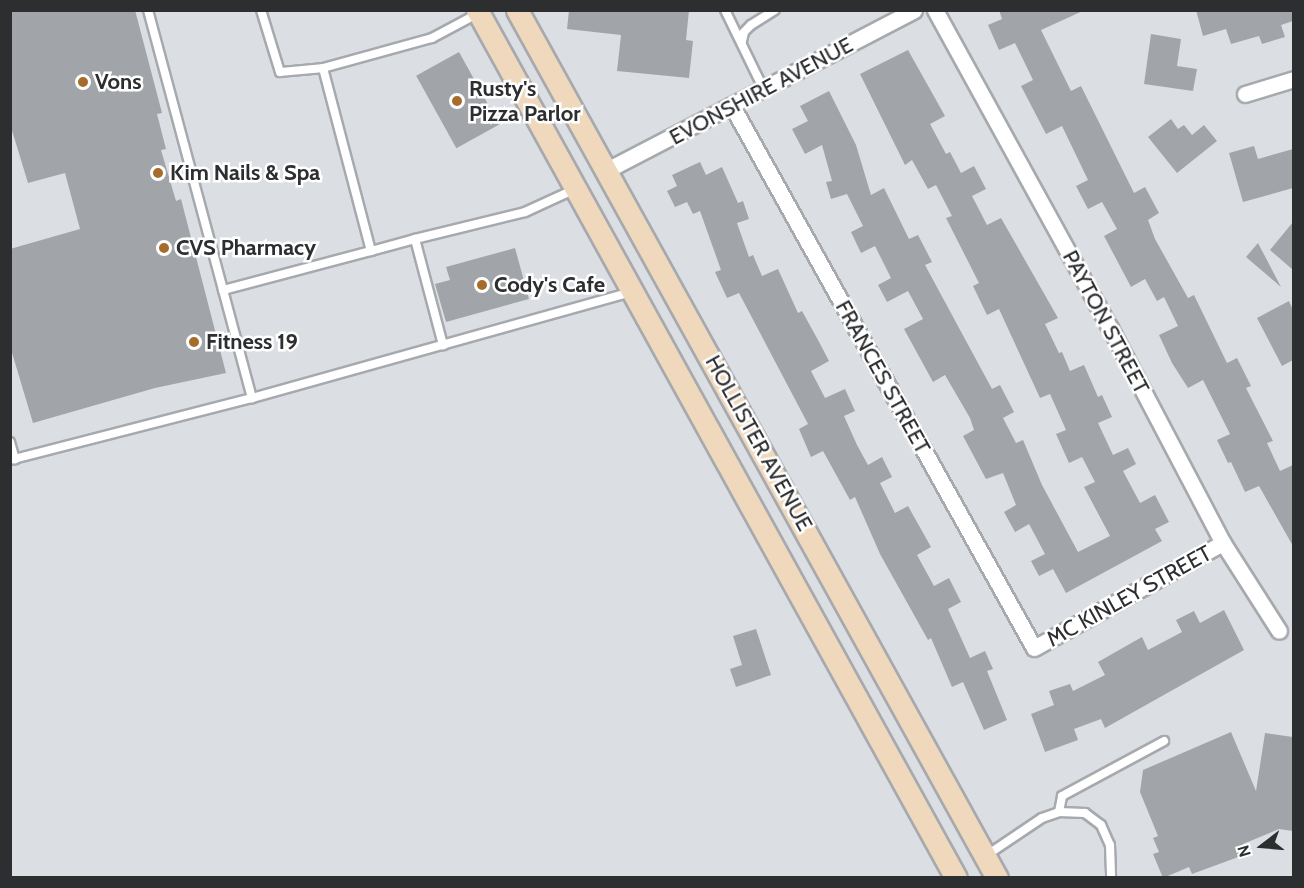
<!DOCTYPE html>
<html>
<head>
<meta charset="utf-8">
<style>
	body { margin:0 }
	#map { position:relative; width:1304px; height:888px; overflow:hidden; background:#dbdfe3; font-family:Cabin,sans-serif }
	div>[style] { position:absolute }
	[style*='--x'] { left:calc(var(--x)*1px); top:calc(var(--y)*1px); width:calc(var(--w)*1px); rotate:calc(var(--a)*1deg) }
	.building>* { inset:0; background:#a1a5a9; transform-origin:0 0 }
	.roads { filter:drop-shadow(2px 0 #a6a9ad) drop-shadow(-2px 0 #a6a9ad) drop-shadow(0 2px #a6a9ad) drop-shadow(0 -2px #a6a9ad) }
	.lane>* { height:8px; margin:-4px; padding:0 4px; transform-origin:4px; border-radius:4px; background:#fff }
	.street>* { height:15px; margin:-7.5px; padding:0 7.5px; transform-origin:7.5px; border-radius:7.5px; background:#fff }
	.secondary>* { height:21px; margin:-10.5px; padding:0 10.5px; transform-origin:10.5px; border-radius:10.5px; background:#efd8bc }
	.dots>* { width:16px; height:16px; translate:-50% -50%; box-sizing:border-box; border:3px solid #fff; border-radius:50% }
	span { translate:-50% -50%; white-space:nowrap; text-align:center; line-height:1.15; -webkit-text-stroke:5px #fff; paint-order:stroke }
	.poi-label { font-size:22px; color:#2d2e30; font-weight:700 }
	.left { translate:0 -50%; text-align:left }
	.street-label { font-size:22px; color:#2d2e30 }
	.frame { position:absolute; inset:0; border:12px solid #2d2e30; pointer-events:none }
	.north { position:absolute; left:1232px; top:816px; width:60px; height:60px; -webkit-text-stroke:4px #fff; paint-order:stroke; rotate:254deg; font-size:16px; font-weight:700; line-height:24px; text-align:center; color:#2d2e30 }
	.north::after { content:''; display:block; margin:auto; width:21px; height:27px; background:#2d2e30; clip-path:polygon(50% 0,100% 100%,50% 72%,0 100%) }
</style>
</head>
<body>
<div id="map">
	<div class="building">
		<i style="clip-path:polygon(10px 10px,135px 10px,162px 113px,157px 114px,166px 149px,161px 150px,176px 201px,181px 199px,226px 373px,155px 388px,33px 423px,10px 346px,10px 249px,80px 229px,65px 173px,28px 183px,10px 124px)"></i>
		<i style="clip-path:polygon(569px 10px,689px 10px,686px 40px,693px 41px,689px 78px,617px 71px,621px 35px,567px 29px)"></i>
		<i style="clip-path:polygon(999px 10px,1085px 10px,1041px 30px,1071px 91px,1081px 86px,1134px 193px,1145px 187px,1159px 213px,1148px 220px,1155px 239px,1188px 298px,1194px 295px,1227px 363px,1237px 358px,1251px 386px,1246px 388px,1273px 441px,1267px 443px,1280px 471px,1293px 465px,1293px 546px,1259px 486px,1245px 492px,1231px 462px,1228px 463px,1217px 440px,1230px 434px,1203px 380px,1188px 388px,1172px 363px,1159px 335px,1178px 326px,1164px 297px,1157px 301px,1145px 279px,1131px 287px,1104px 236px,1117px 229px,1102px 202px,1088px 209px,1076px 186px,1088px 180px,1062px 126px,1046px 134px,1021px 86px,1033px 80px,1015px 43px,999px 50px,988px 25px,1002px 19px)"></i>
		<i style="clip-path:polygon(1196px 10px,1293px 10px,1293px 21px,1281px 25px,1285px 37px,1262px 44px,1259px 36px,1231px 44px,1226px 29px,1203px 36px)"></i>
		<i style="clip-path:polygon(1151px 34px,1181px 39px,1177px 66px,1197px 69px,1193px 91px,1144px 84px)"></i>
		<i style="clip-path:polygon(908px 50px,945px 116px,930px 124px,946px 154px,950px 152px,961px 173px,974px 166px,986px 189px,972px 196px,987px 225px,1001px 218px,1058px 318px,1045px 324px,1059px 353px,1062px 352px,1070px 371px,1084px 365px,1098px 397px,1102px 395px,1112px 417px,1098px 423px,1113px 455px,1128px 448px,1136px 464px,1123px 471px,1140px 503px,1155px 495px,1169px 522px,1155px 529px,1162px 541px,1066px 593px,1053px 569px,1039px 576px,1031px 561px,1045px 554px,1029px 524px,1015px 532px,1004px 512px,1016px 505px,1003px 473px,986px 479px,963px 436px,974px 430px,970px 418px,945px 375px,933px 382px,904px 329px,923px 319px,908px 291px,887px 302px,878px 285px,891px 278px,875px 246px,861px 253px,851px 232px,863px 226px,847px 194px,831px 199px,826px 182px,832px 181px,822px 145px,805px 154px,792px 129px,808px 121px,800px 106px,829px 91px,856px 145px,871px 195px,884px 188px,909px 239px,918px 235px,932px 262px,925px 265px,992px 389px,1000px 385px,1014px 412px,1003px 418px,1016px 443px,1023px 440px,1042px 485px,1078px 552px,1110px 536px,1084px 487px,1095px 482px,1082px 457px,1069px 463px,1056px 434px,1066px 430px,1050px 394px,1040px 398px,999px 309px,987px 315px,973px 286px,979px 283px,946px 218px,952px 216px,936px 185px,928px 189px,912px 160px,905px 165px,860px 74px)"></i>
		<i style="left:459px;top:52px;width:83px;height:49px;rotate:61deg"></i>
		<i style="clip-path:polygon(1171px 119px,1178px 129px,1184px 125px,1192px 135px,1204px 125px,1217px 141px,1177px 173px,1148px 137px)"></i>
		<i style="clip-path:polygon(1254px 146px,1258px 159px,1293px 149px,1293px 188px,1243px 202px,1229px 153px)"></i>
		<i style="clip-path:polygon(700px 162px,706px 175px,722px 167px,738px 203px,743px 201px,749px 219px,737px 223px,749px 257px,753px 255px,762px 276px,778px 269px,798px 313px,802px 311px,818px 340px,829px 361px,811px 371px,825px 398px,845px 389px,855px 411px,844px 416px,857px 445px,868px 465px,882px 457px,892px 477px,880px 483px,895px 513px,908px 506px,931px 547px,917px 555px,934px 586px,949px 578px,961px 602px,948px 609px,970px 658px,985px 651px,993px 669px,987px 671px,1007px 720px,984px 730px,963px 682px,952px 687px,931px 638px,928px 640px,880px 554px,855px 497px,850px 500px,823px 451px,811px 457px,799px 429px,808px 424px,739px 293px,727px 298px,715px 272px,721px 270px,700px 211px,693px 214px,687px 202px,675px 207px,667px 191px,677px 186px,672px 175px)"></i>
		<i style="clip-path:polygon(1293px 222px,1293px 270px,1270px 250px)"></i>
		<i style="clip-path:polygon(1258px 243px,1281px 287px,1246px 257px)"></i>
		<i style="clip-path:polygon(515px 248px,529px 299px,446px 322px,435px 284px,450px 280px,446px 267px)"></i>
		<i style="clip-path:polygon(1289px 301px,1293px 310px,1293px 360px,1282px 366px,1257px 318px)"></i>
		<i style="clip-path:polygon(1224px 610px,1244px 650px,1105px 728px,1101px 719px,1074px 729px,1078px 740px,1045px 752px,1031px 714px,1054px 705px,1049px 691px,1070px 684px,1073px 691px,1105px 675px,1098px 662px,1142px 637px,1148px 650px,1182px 632px,1176px 620px,1194px 611px,1200px 623px)"></i>
		<i style="clip-path:polygon(756px 629px,771px 675px,736px 687px,730px 669px,742px 665px,733px 636px)"></i>
		<i style="clip-path:polygon(1231px 732px,1256px 791px,1265px 733px,1293px 737px,1293px 831px,1279px 829px,1243px 844px,1241px 856px,1192px 874px,1189px 867px,1163px 878px,1153px 854px,1159px 852px,1153px 838px,1158px 836px,1140px 792px,1143px 770px)"></i>
	</div>
	<div class="roads">
		<div class="lane">
			<i style="--x:148;--y:10;--w:402;--a:75"></i>
			<i style="--x:261;--y:10;--w:65;--a:73"></i>
			<i style="--x:280;--y:72;--w:43;--a:-5.3"></i>
			<i style="--x:725;--y:10;--w:89;--a:64"></i>
			<i style="--x:742;--y:41;--w:9;--a:-77"></i>
			<i style="--x:744;--y:32;--w:10;--a:-45"></i>
			<i style="--x:751;--y:25;--w:28;--a:-32"></i>
			<i style="--x:415;--y:239;--w:113;--a:-13.8"></i>
			<i style="--x:525;--y:212;--w:55;--a:-24.7"></i>
			<i style="--x:371;--y:251;--w:46;--a:-15.3"></i>
			<i style="--x:415;--y:239;--w:110;--a:75.2"></i>
			<i style="--x:223;--y:290;--w:153;--a:-14.8"></i>
			<i style="--x:371;--y:251;--w:189;--a:-104.7"></i>
			<i style="--x:323;--y:68;--w:113;--a:-15.4"></i>
			<i style="--x:432;--y:38;--w:51;--a:-28.1"></i>
			<i style="--x:10;--y:442;--w:18;--a:74"></i>
			<i style="--x:10;--y:460;--w:250;--a:-14.4"></i>
			<i style="--x:252;--y:398;--w:395;--a:-15.6"></i>
			<i style="--x:1059;--y:812;--w:16;--a:-79"></i>
			<i style="--x:1062;--y:796;--w:116;--a:-28.3"></i>
			<i style="--x:987;--y:855;--w:66;--a:-33.9"></i>
			<i style="--x:1042;--y:818;--w:18;--a:-19"></i>
			<i style="--x:1059;--y:812;--w:26;--a:2"></i>
			<i style="--x:1085;--y:813;--w:20;--a:37"></i>
			<i style="--x:1101;--y:825;--w:22;--a:66"></i>
			<i style="--x:1110;--y:845;--w:33;--a:88"></i>
		</div>
		<div class="street">
			<i style="--x:935;--y:10;--w:363;--a:61.2"></i>
			<i style="--x:1110;--y:328;--w:243;--a:62.3"></i>
			<i style="--x:1223;--y:543;--w:104;--a:57.5"></i>
			<i style="--x:1245;--y:94;--w:51;--a:-17"></i>
			<i style="--x:732;--y:106;--w:620;--a:60.87"></i>
			<i style="--x:1034;--y:648;--w:216;--a:-29.1"></i>
			<i style="--x:607;--y:170;--w:346;--a:-27.5"></i>
		</div>
		<div class="secondary">
			<i style="--x:477;--y:10;--w:991;--a:61.11"></i>
			<i style="--x:517;--y:10;--w:992;--a:61.06"></i>
		</div>
	</div>
	<div class="dots">
		<i style="left:83px;top:82px;background:#a66c2c"></i>
		<i style="left:457px;top:101px;background:#a66c2c"></i>
		<i style="left:158px;top:173px;background:#a66c2c"></i>
		<i style="left:164px;top:248px;background:#a66c2c"></i>
		<i style="left:482px;top:285px;background:#a66c2c"></i>
		<i style="left:194px;top:342px;background:#a66c2c"></i>
	</div>
	<div class="poi-label">
		<span class="left" style="left:95px;top:82px">Vons</span>
		<span class="left" style="left:469px;top:101px">Rusty's<br>Pizza Parlor</span>
		<span class="left" style="left:170px;top:173px">Kim Nails &amp; Spa</span>
		<span class="left" style="left:176px;top:248px">CVS Pharmacy</span>
		<span class="left" style="left:494px;top:285px">Cody's Cafe</span>
		<span class="left" style="left:206px;top:342px">Fitness 19</span>
	</div>
	<div class="street-label">
		<span style="left:761px;top:91px;rotate:-28deg">EVONSHIRE AVENUE</span>
		<span style="left:1106px;top:322px;rotate:62deg">PAYTON STREET</span>
		<span style="left:883px;top:377px;rotate:61deg">FRANCES STREET</span>
		<span style="left:759px;top:443px;rotate:61deg">HOLLISTER AVENUE</span>
		<span style="left:1129px;top:596px;rotate:-29deg">MC KINLEY STREET</span>
	</div>
	<div class="frame"></div>
	<div class="north">N</div>
</div>
</body>
</html>
